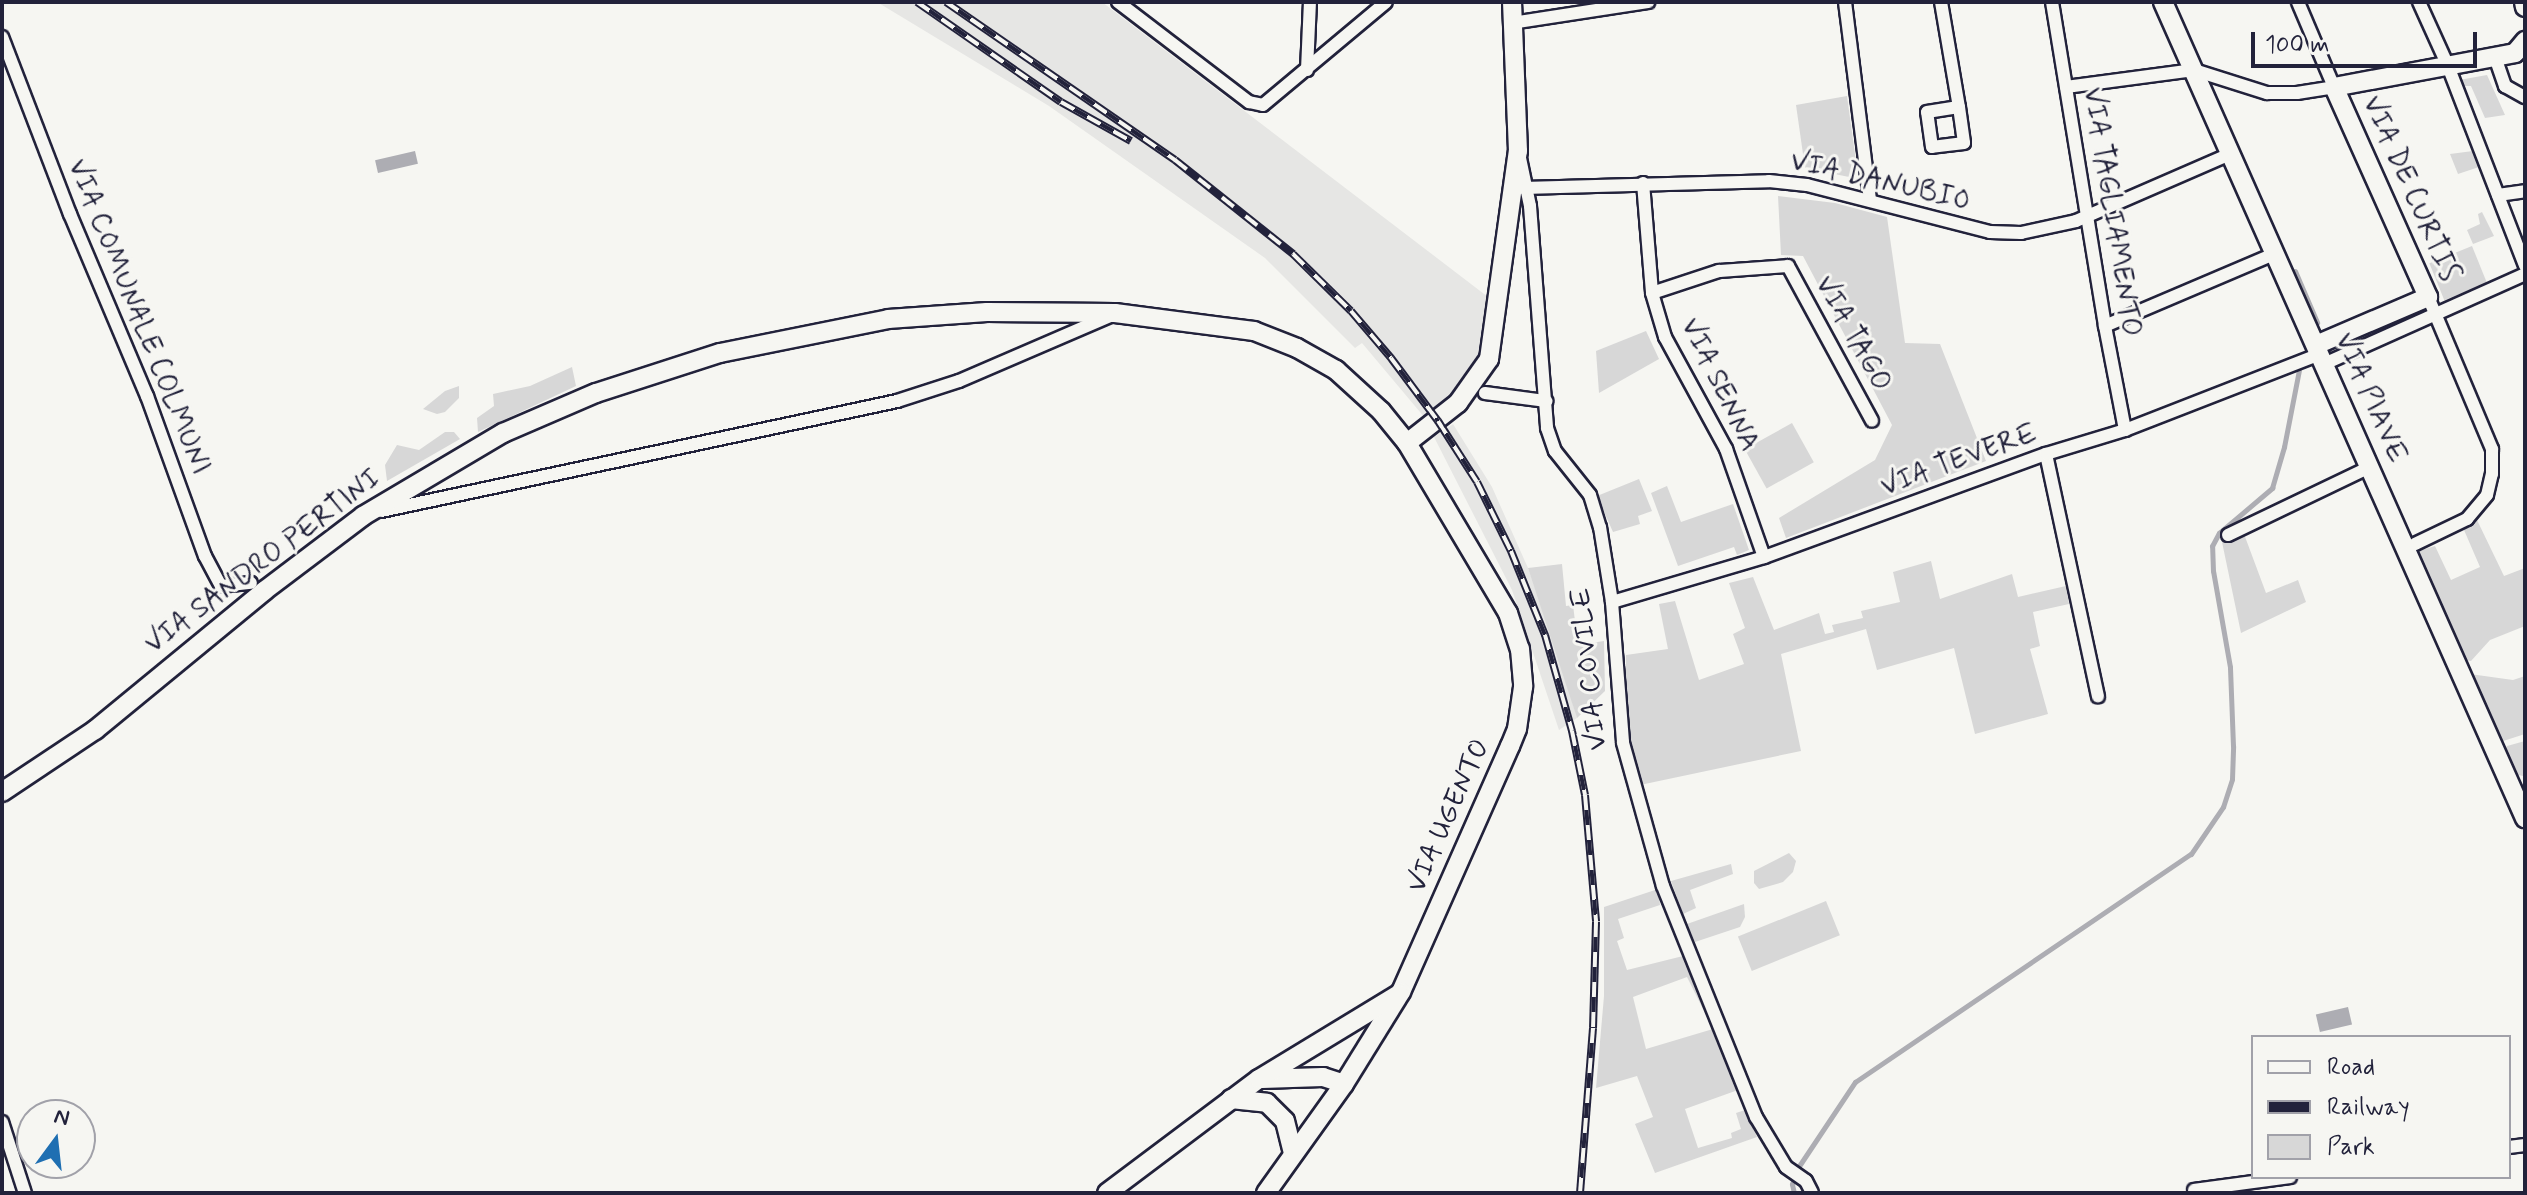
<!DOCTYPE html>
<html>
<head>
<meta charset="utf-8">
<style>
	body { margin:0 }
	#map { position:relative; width:2527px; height:1195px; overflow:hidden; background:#f6f6f2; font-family:Mynerve,sans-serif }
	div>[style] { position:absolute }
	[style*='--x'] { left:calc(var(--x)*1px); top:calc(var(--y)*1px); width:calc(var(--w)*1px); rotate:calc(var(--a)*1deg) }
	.built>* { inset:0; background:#e6e6e4 }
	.green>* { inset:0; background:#d7d7d7; transform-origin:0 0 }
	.water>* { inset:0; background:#adadb3; transform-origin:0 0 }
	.stream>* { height:5px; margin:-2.5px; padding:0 2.5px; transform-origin:2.5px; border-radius:2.5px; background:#adadb3 }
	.roads { filter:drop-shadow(2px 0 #22223b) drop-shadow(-2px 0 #22223b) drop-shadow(0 2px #22223b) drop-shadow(0 -2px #22223b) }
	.street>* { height:12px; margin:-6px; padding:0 6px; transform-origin:6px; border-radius:6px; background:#f6f6f2 }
	.secondary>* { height:18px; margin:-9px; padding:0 9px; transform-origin:9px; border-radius:9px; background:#f6f6f2 }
	.rail>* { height:8px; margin-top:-4px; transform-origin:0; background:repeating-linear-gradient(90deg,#f6f6f2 0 15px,#22223b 0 30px); box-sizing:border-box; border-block:2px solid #22223b }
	span { translate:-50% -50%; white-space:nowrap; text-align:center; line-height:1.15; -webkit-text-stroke:6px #f6f6f2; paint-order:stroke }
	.street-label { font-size:28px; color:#22223b }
	.frame { position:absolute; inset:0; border:4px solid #22223b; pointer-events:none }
	.legend { position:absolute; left:2251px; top:1035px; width:260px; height:144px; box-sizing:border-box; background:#f6f6f2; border:2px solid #a1a1a9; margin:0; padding:10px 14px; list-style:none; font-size:24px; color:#22223b }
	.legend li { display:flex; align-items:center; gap:16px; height:40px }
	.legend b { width:40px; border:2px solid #a1a1a9 }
	.north { position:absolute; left:16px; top:1099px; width:80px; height:80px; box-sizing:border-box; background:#f6f6f2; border:2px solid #a1a1a9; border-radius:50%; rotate:15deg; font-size:22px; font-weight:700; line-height:32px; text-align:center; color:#22223b }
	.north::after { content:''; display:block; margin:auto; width:28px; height:36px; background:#1f6fb2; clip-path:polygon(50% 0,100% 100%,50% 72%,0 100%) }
	.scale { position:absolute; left:2251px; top:32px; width:226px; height:36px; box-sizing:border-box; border:4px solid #22223b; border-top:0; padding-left:10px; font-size:24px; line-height:28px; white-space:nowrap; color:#22223b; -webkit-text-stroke:6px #f6f6f2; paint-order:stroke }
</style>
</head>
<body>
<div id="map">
	<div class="built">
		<i style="clip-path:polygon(877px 2px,1102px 2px,1488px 297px,1479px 362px,1456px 396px,1425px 418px,1362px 343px,1355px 348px,1265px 258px,1049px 106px)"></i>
		<i style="clip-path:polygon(1453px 424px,1492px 487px,1528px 568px,1558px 653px,1577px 718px,1559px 730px,1512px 590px,1434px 437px)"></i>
	</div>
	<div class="green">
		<i style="clip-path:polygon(2487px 75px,2505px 115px,2485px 118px,2471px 86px,2461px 86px,2459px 80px)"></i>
		<i style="clip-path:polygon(1847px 96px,1857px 169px,1854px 178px,1805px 168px,1796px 105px)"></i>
		<i style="clip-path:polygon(2473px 151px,2479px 167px,2458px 174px,2450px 154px)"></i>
		<i style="clip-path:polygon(1778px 196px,1835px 203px,1887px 217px,1905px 343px,1940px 344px,1986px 461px,1786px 538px,1779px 518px,1875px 460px,1892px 425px,1803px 256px,1781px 255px)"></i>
		<i style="clip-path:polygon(2482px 212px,2494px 236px,2473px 244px,2467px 230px,2480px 224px,2478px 214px)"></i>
		<i style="left:2472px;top:246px;width:40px;height:46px;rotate:68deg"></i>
		<i style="clip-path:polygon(2411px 313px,2410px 319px,2342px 347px,2338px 345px)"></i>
		<i style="clip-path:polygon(1646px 331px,1659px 359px,1599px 393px,1596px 351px)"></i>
		<i style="clip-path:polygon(572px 367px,576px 386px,478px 432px,477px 418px,494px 406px,493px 394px,530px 386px)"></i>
		<i style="clip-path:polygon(459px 386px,459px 398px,445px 412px,437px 414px,423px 409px,445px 391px)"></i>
		<i style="left:1792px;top:423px;width:45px;height:54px;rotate:61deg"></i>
		<i style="clip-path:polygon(445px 432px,454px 432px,460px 439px,387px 481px,385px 465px,397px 445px,419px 450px)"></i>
		<i style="clip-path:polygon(1639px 479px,1652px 511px,1638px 516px,1640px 524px,1613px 532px,1597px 496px)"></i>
		<i style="clip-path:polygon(1667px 486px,1681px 522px,1733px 504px,1749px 550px,1737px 555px,1734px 547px,1678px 566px,1651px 493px)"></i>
		<i style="clip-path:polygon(2477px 520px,2504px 576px,2525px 568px,2525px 626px,2490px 640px,2471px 661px,2464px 660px,2415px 552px,2435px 546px,2451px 580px,2480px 567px,2464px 530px)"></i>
		<i style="clip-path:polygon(2244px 534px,2266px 593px,2298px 580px,2306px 602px,2241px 633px,2222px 542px)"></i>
		<i style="clip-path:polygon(1931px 561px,1940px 599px,2012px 574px,2018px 597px,2066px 586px,2069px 604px,2033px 612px,2040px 646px,2030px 649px,2048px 714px,1975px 734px,1954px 648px,1877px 670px,1866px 629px,1781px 654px,1801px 751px,1640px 785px,1626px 717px,1626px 655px,1668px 649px,1659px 604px,1675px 601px,1699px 680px,1744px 664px,1733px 634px,1745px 628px,1729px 583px,1753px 577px,1774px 630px,1819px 613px,1825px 634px,1834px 632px,1832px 625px,1863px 618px,1861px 611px,1900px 602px,1893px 572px)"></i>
		<i style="clip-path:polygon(1562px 564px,1566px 606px,1573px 605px,1578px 645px,1604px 641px,1605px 691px,1577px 718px,1528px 568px)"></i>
		<i style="clip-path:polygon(2470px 674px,2513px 680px,2525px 676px,2525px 734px,2500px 742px)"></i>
		<i style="clip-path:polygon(2525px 741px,2525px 776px,2523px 776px,2513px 774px,2504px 752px,2507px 746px)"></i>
		<i style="clip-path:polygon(1789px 853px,1796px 861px,1793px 872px,1783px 882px,1759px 889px,1754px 883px,1754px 871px)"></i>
		<i style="clip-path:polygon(1731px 864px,1733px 874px,1690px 890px,1696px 908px,1683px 914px,1671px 881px)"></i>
		<i style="clip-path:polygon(1658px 889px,1660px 905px,1618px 919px,1624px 938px,1617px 941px,1627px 970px,1683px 956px,1709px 1015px,1707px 1017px,1687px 977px,1633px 997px,1646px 1049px,1713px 1029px,1738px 1090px,1685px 1109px,1698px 1148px,1732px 1138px,1731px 1133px,1741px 1129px,1736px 1113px,1745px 1110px,1757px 1137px,1655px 1173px,1635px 1124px,1653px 1117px,1637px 1076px,1596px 1088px,1604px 996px,1604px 907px)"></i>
		<i style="left:1826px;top:901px;width:37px;height:95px;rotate:68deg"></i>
		<i style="clip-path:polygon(1744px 904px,1745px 917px,1740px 927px,1695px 942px,1687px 924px)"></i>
	</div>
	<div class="water">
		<i style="left:415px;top:151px;width:13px;height:41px;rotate:77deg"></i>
		<i style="left:2348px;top:1007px;width:18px;height:33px;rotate:77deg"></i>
	</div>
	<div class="stream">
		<i style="--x:2295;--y:271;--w:56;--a:66.7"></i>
		<i style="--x:1794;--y:1193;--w:9;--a:-103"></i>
		<i style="--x:1792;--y:1184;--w:19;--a:-69"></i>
		<i style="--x:1799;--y:1166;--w:101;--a:-56.3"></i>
		<i style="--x:1855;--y:1082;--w:406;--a:-34.2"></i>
		<i style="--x:2191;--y:854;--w:57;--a:-55.8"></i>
		<i style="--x:2223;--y:807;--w:29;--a:-72"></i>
		<i style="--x:2232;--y:779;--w:33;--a:-88"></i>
		<i style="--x:2233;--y:746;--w:79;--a:-92.2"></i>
		<i style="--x:2230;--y:667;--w:97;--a:-100"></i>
		<i style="--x:2213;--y:571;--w:25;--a:-92"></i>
		<i style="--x:2212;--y:546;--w:15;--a:-62"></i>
		<i style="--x:2219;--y:533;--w:70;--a:-40.3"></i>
		<i style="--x:2272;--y:488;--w:43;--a:-73.7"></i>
		<i style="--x:2284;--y:447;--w:78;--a:-79"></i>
	</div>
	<div class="roads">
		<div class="street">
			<i style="--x:1118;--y:2;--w:165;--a:37.4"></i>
			<i style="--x:1249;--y:102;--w:14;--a:12"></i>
			<i style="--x:1263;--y:105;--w:160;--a:-39.9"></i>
			<i style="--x:1845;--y:2;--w:200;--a:82.8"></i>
			<i style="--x:1941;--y:2;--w:107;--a:80.3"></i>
			<i style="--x:2052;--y:2;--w:328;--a:80.7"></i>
			<i style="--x:2105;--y:326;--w:106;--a:79.1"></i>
			<i style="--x:2419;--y:2;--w:70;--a:65.6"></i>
			<i style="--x:2448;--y:66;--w:214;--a:68.9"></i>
			<i style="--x:1512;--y:23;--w:138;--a:-8.8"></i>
			<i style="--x:2;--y:37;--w:190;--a:69"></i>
			<i style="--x:70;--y:214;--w:198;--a:67.1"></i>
			<i style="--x:147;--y:396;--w:170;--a:70.1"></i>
			<i style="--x:205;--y:556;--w:34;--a:62"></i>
			<i style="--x:221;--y:586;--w:30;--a:-6"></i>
			<i style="--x:2495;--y:57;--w:31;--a:71"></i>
			<i style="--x:2505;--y:86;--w:23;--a:29"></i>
			<i style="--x:1307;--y:70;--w:68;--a:-87.5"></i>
			<i style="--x:2066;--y:87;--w:129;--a:-7.6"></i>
			<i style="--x:2194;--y:70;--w:77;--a:17.5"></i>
			<i style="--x:2267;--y:93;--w:30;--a:0"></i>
			<i style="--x:2297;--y:93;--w:37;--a:-9"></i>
			<i style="--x:2334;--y:87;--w:92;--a:-113"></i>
			<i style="--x:1959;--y:107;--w:36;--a:82"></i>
			<i style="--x:1964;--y:143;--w:32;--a:173"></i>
			<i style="--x:1932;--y:147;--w:35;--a:-98"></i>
			<i style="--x:1927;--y:112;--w:32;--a:-9"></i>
			<i style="--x:1520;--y:158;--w:49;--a:78.2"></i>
			<i style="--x:1530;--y:206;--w:223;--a:85.6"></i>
			<i style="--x:1547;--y:428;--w:24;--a:71"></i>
			<i style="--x:1555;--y:451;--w:56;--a:51.5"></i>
			<i style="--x:1590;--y:495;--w:34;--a:73"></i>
			<i style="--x:1600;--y:527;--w:76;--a:80.9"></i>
			<i style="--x:1612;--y:602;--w:141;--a:85.5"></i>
			<i style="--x:1623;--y:743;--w:148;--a:74.4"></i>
			<i style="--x:1663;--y:886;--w:249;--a:68.1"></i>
			<i style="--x:1756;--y:1117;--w:58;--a:59"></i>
			<i style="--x:1786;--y:1167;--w:24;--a:35"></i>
			<i style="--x:1806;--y:1181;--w:13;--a:63"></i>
			<i style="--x:1643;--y:183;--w:110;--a:85.3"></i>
			<i style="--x:1652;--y:293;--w:46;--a:73.5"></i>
			<i style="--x:1665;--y:337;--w:128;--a:61.4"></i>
			<i style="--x:1726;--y:449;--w:114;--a:70.6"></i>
			<i style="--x:1523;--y:188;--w:246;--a:-1.6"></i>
			<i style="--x:1769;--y:181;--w:38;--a:6"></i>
			<i style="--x:1807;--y:185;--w:189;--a:14.4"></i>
			<i style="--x:1990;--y:232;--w:31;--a:2"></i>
			<i style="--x:2021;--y:233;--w:56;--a:-12.3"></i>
			<i style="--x:2076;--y:221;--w:168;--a:-23.5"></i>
			<i style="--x:2498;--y:195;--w:27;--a:-8"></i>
			<i style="--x:1652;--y:293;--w:71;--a:-18.2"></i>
			<i style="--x:1719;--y:271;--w:69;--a:-4.1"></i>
			<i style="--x:1788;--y:266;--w:176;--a:61.5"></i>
			<i style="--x:2105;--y:326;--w:184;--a:-23.1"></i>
			<i style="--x:2324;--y:364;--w:220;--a:-24.1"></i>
			<i style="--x:1485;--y:393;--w:62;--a:7.5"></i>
			<i style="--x:2046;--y:454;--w:248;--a:77.9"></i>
			<i style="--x:381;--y:511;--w:528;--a:-12.03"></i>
			<i style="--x:897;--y:401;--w:65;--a:-17.9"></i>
			<i style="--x:959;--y:381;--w:164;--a:-23.3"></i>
			<i style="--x:2228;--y:535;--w:157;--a:-25.6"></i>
			<i style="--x:2415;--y:544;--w:58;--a:-25.7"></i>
			<i style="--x:2467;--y:519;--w:31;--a:-50"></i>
			<i style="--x:2487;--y:495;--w:22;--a:-77"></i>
			<i style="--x:2492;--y:474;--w:25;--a:-90"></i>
			<i style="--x:2492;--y:449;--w:165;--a:-112.8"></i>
			<i style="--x:1612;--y:602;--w:159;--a:-16.5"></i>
			<i style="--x:1764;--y:557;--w:300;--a:-20.1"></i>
			<i style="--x:2046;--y:454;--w:83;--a:-16.9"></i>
			<i style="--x:2125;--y:430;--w:209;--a:-21.3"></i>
			<i style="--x:2;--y:1122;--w:75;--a:72.1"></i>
			<i style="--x:2509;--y:1147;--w:16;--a:-7"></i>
			<i style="--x:2194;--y:1190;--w:97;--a:-7.7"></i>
		</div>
		<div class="secondary">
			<i style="--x:2163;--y:2;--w:893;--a:66.08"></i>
			<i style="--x:2524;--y:2;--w:5;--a:79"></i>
			<i style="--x:2316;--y:345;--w:122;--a:-23.2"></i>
			<i style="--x:2428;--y:297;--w:230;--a:-114.1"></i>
			<i style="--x:2334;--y:87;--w:184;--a:-10.6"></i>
			<i style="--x:2515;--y:53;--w:16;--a:-50"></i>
			<i style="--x:1407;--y:443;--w:65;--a:-38.1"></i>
			<i style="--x:1458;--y:403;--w:54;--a:-54.8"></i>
			<i style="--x:1489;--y:359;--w:210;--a:-82.1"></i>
			<i style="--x:1518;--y:151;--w:149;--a:-92.3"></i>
			<i style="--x:2;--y:792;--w:112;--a:-33.7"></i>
			<i style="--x:95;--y:730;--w:219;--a:-39.4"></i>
			<i style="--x:264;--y:591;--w:124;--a:-37.1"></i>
			<i style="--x:363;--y:516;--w:163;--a:-30.7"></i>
			<i style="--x:503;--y:433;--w:101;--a:-23.3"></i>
			<i style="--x:596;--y:393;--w:130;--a:-17.9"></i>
			<i style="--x:720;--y:353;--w:171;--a:-11.4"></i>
			<i style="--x:888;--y:319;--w:99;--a:-4"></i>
			<i style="--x:987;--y:312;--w:128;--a:0.4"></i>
			<i style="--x:1115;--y:313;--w:140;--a:7.4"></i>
			<i style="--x:1254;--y:331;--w:46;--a:21.6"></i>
			<i style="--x:1297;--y:348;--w:45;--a:29.4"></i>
			<i style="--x:1336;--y:370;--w:61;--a:42.3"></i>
			<i style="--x:1381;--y:411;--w:41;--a:50.9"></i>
			<i style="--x:1407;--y:443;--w:198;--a:59.3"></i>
			<i style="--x:1508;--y:613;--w:38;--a:72"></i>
			<i style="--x:1520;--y:649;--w:38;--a:85"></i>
			<i style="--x:1523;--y:687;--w:42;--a:98.1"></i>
			<i style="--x:1517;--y:729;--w:18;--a:112"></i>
			<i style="--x:1510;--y:746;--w:269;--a:113.9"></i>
			<i style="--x:1401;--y:992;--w:108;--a:121.8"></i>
			<i style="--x:1344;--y:1084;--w:134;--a:125.6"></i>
			<i style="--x:1262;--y:1079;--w:61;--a:-1.9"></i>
			<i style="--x:1323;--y:1077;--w:22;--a:18"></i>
			<i style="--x:1231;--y:1099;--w:36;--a:6"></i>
			<i style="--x:1267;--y:1103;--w:25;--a:45"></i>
			<i style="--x:1285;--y:1121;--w:34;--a:76"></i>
			<i style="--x:1107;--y:1193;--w:190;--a:-36.9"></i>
			<i style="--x:1259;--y:1079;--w:164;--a:-31.3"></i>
		</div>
	</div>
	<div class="rail">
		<i style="--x:917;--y:2;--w:175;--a:34.8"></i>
		<i style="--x:1061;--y:102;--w:80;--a:29.1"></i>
		<i style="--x:946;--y:2;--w:278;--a:34.6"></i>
		<i style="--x:1175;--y:160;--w:151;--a:38.5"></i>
		<i style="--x:1293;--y:254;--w:81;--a:44.5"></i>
		<i style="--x:1351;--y:311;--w:62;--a:49.6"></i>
		<i style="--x:1391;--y:358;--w:79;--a:53.3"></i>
		<i style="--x:1438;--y:421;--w:72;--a:57.4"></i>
		<i style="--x:1477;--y:482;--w:77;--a:63.8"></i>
		<i style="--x:1511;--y:551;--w:91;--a:68"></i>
		<i style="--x:1545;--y:635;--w:100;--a:74.3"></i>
		<i style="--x:1572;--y:731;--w:65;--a:78.5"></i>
		<i style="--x:1585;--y:795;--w:127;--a:85"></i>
		<i style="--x:1596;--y:922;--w:106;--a:91.6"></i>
		<i style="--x:1593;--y:1028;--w:166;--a:94.5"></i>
	</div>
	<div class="street-label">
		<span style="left:1880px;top:182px;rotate:13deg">VIA DANUBIO</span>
		<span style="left:2410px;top:189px;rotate:66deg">VIA DE CURTIS</span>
		<span style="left:2111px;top:212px;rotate:81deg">VIA TAGLIAMENTO</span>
		<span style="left:138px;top:317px;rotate:68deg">VIA COMUNALE COLMUNI</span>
		<span style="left:1852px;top:334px;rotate:61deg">VIA TAGO</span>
		<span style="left:1719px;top:385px;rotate:64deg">VIA SENNA</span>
		<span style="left:2370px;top:398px;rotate:66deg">VIA PIAVE</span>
		<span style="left:1959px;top:461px;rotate:-20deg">VIA TEVERE</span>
		<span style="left:263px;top:562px;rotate:-37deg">VIA SANDRO PERTINI</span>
		<span style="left:1590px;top:669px;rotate:-96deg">VIA COVILE</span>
		<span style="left:1449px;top:816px;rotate:-66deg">VIA UGENTO</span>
	</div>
	<div class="frame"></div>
	<ul class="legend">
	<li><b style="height:10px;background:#f6f6f2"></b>Road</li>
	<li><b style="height:10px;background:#22223b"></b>Railway</li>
	<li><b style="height:22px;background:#d7d7d7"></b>Park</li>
	</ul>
	<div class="north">N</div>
	<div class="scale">100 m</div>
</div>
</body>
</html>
